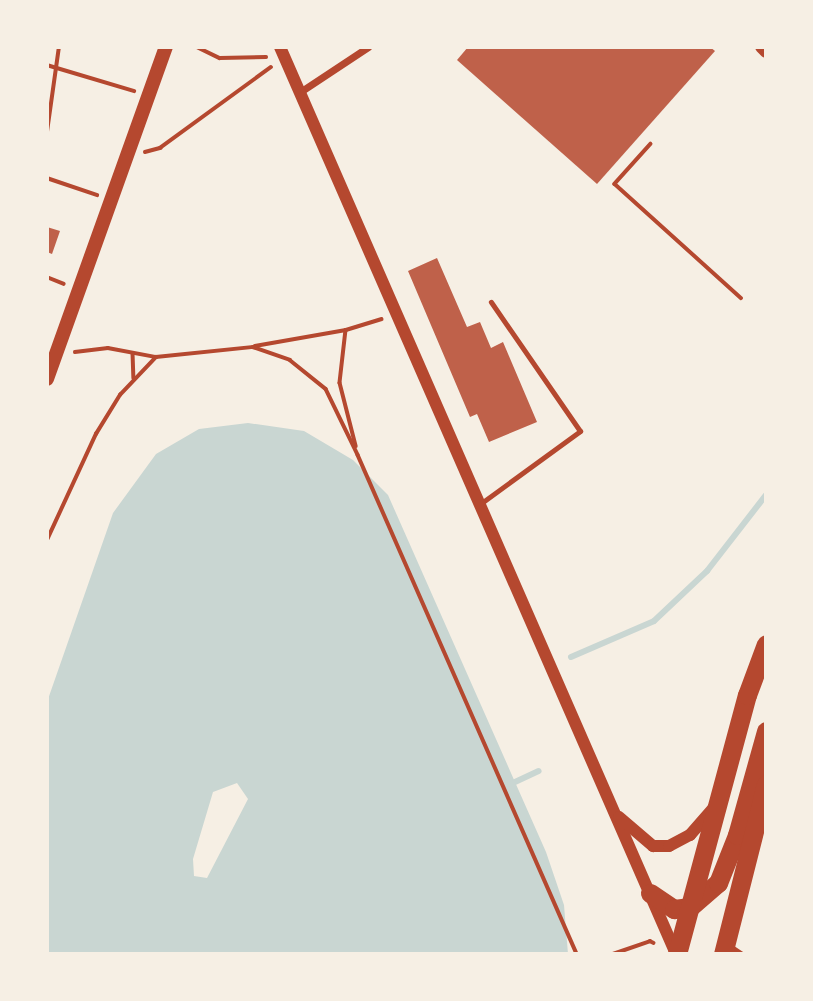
<!DOCTYPE html>
<html>
<head>
<meta charset="utf-8">
<style>
	body { margin:0 }
	#map { position:relative; width:813px; height:1001px; overflow:hidden; background:#f6efe4; font-family:"Playfair Display",serif }
	div>[style] { position:absolute }
	[style*='--x'] { left:calc(var(--x)*1px); top:calc(var(--y)*1px); width:calc(var(--w)*1px); rotate:calc(var(--a)*1deg) }
	.water>* { inset:0; background:#c9d6d2 }
	.stream>* { height:6px; margin:-3px; padding:0 3px; transform-origin:3px; border-radius:3px; background:#c9d6d2 }
	.building>* { inset:0; background:#bf614a }
	.path>* { height:3.5px; margin:-1.75px; padding:0 1.75px; transform-origin:1.75px; border-radius:1.75px; background:#b5482f }
	.service>* { height:5px; margin:-2.5px; padding:0 2.5px; transform-origin:2.5px; border-radius:2.5px; background:#b5482f }
	.minor>* { height:7px; margin:-3.5px; padding:0 3.5px; transform-origin:3.5px; border-radius:3.5px; background:#b5482f }
	.tertiary>* { height:12px; margin:-6px; padding:0 6px; transform-origin:6px; border-radius:6px; background:#b5482f }
	.secondary>* { height:14px; margin:-7px; padding:0 7px; transform-origin:7px; border-radius:7px; background:#b5482f }
	.trunk>* { height:19px; margin:-9.5px; padding:0 9.5px; transform-origin:9.5px; border-radius:9.5px; background:#b5482f }
	span { translate:-50% -50%; white-space:nowrap; text-align:center; line-height:1.15; -webkit-text-stroke:7px #f6efe4; paint-order:stroke }
	.frame { position:absolute; inset:0; border:49px solid #f6efe4; pointer-events:none }
</style>
</head>
<body>
<div id="map">
	<div class="water">
		<i style="clip-path:polygon(evenodd,248px 423px,304px 431px,353px 460px,388px 495px,546px 852px,564px 905px,568px 954px,47px 954px,47px 702px,113px 513px,156px 454px,199px 429px,248px 423px,237px 783px,248px 799px,207px 878px,194px 876px,193px 859px,213px 792px,237px 783px)"></i>
	</div>
	<div class="stream">
		<i style="--x:571;--y:657;--w:90;--a:-23.4"></i>
		<i style="--x:654;--y:621;--w:73;--a:-43.3"></i>
		<i style="--x:707;--y:571;--w:96;--a:-52.2"></i>
		<i style="--x:515;--y:782;--w:26;--a:-25"></i>
	</div>
	<div class="building">
		<i style="clip-path:polygon(468px 47px,710px 47px,715px 51px,597px 184px,457px 60px)"></i>
		<i style="clip-path:polygon(47px 227px,60px 231px,52px 254px,47px 252px)"></i>
		<i style="clip-path:polygon(437px 258px,467px 327px,480px 322px,491px 348px,503px 342px,537px 422px,489px 442px,477px 414px,470px 417px,408px 271px)"></i>
	</div>
	<div class="path">
		<i style="--x:197;--y:47;--w:25;--a:26"></i>
		<i style="--x:220;--y:58;--w:46;--a:-1.2"></i>
		<i style="--x:47;--y:65;--w:91;--a:16.6"></i>
		<i style="--x:47;--y:132;--w:86;--a:-82"></i>
		<i style="--x:651;--y:144;--w:54;--a:132"></i>
		<i style="--x:615;--y:184;--w:170;--a:42.1"></i>
		<i style="--x:145;--y:152;--w:16;--a:-15"></i>
		<i style="--x:160;--y:148;--w:137;--a:-36.1"></i>
		<i style="--x:47;--y:178;--w:53;--a:18.8"></i>
		<i style="--x:47;--y:277;--w:18;--a:22"></i>
		<i style="--x:346;--y:330;--w:53;--a:96.5"></i>
		<i style="--x:340;--y:383;--w:65;--a:75.7"></i>
		<i style="--x:255;--y:346;--w:92;--a:-10"></i>
		<i style="--x:346;--y:330;--w:37;--a:-17"></i>
		<i style="--x:75;--y:352;--w:33;--a:-7"></i>
		<i style="--x:108;--y:348;--w:49;--a:10.6"></i>
		<i style="--x:133;--y:353;--w:25;--a:88"></i>
		<i style="--x:47;--y:540;--w:117;--a:-65.2"></i>
		<i style="--x:96;--y:434;--w:46;--a:-58.4"></i>
		<i style="--x:120;--y:395;--w:52;--a:-46.5"></i>
		<i style="--x:156;--y:357;--w:98;--a:-5.9"></i>
		<i style="--x:253;--y:347;--w:39;--a:19"></i>
		<i style="--x:290;--y:360;--w:46;--a:38.9"></i>
		<i style="--x:326;--y:389;--w:73;--a:64.1"></i>
		<i style="--x:358;--y:455;--w:545;--a:66.3"></i>
		<i style="--x:613;--y:954;--w:39;--a:-19"></i>
		<i style="--x:650;--y:941;--w:4;--a:27"></i>
	</div>
	<div class="service">
		<i style="--x:480;--y:504;--w:124;--a:-36.1"></i>
		<i style="--x:580;--y:431;--w:157;--a:-124.6"></i>
		<i style="--x:730;--y:946;--w:14;--a:34"></i>
	</div>
	<div class="minor">
		<i style="--x:300;--y:92;--w:82;--a:-33.5"></i>
	</div>
	<div class="tertiary">
		<i style="--x:280;--y:47;--w:990;--a:66.41"></i>
		<i style="--x:761;--y:47;--w:7;--a:45"></i>
		<i style="--x:619;--y:817;--w:45;--a:40.5"></i>
		<i style="--x:653;--y:846;--w:16;--a:0"></i>
		<i style="--x:669;--y:846;--w:24;--a:-28"></i>
		<i style="--x:690;--y:835;--w:37;--a:-49"></i>
	</div>
	<div class="secondary">
		<i style="--x:47;--y:379;--w:353;--a:-70.3"></i>
	</div>
	<div class="trunk">
		<i style="--x:650;--y:893;--w:29;--a:34"></i>
		<i style="--x:674;--y:909;--w:16;--a:-7"></i>
		<i style="--x:690;--y:907;--w:37;--a:-41"></i>
		<i style="--x:718;--y:883;--w:52;--a:-68.4"></i>
		<i style="--x:737;--y:835;--w:108;--a:-74.4"></i>
		<i style="--x:677;--y:954;--w:268;--a:-74.9"></i>
		<i style="--x:747;--y:695;--w:54;--a:-69.6"></i>
		<i style="--x:723;--y:954;--w:175;--a:-75.8"></i>
	</div>
	<div class="frame"></div>
</div>
</body>
</html>
